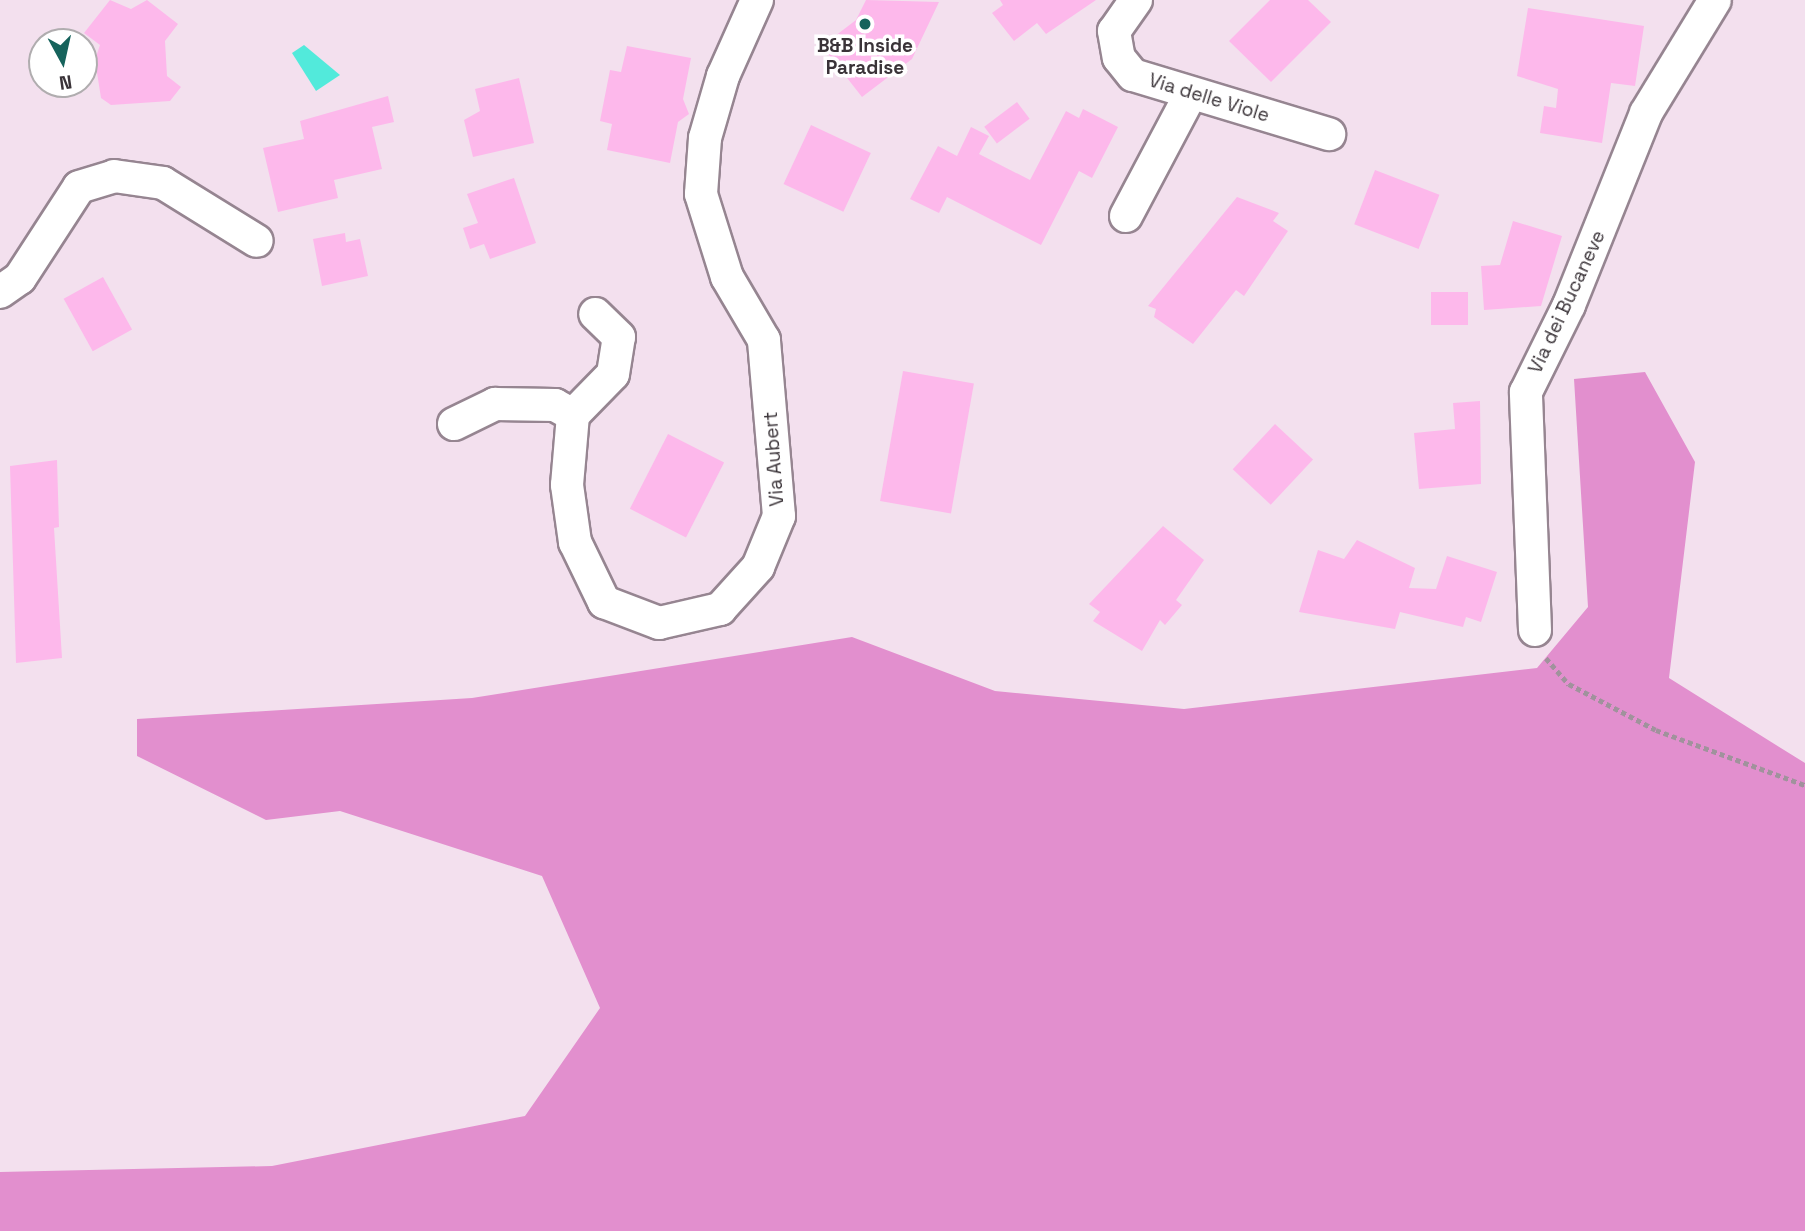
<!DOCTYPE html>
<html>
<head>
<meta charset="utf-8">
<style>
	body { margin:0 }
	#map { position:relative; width:1805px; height:1231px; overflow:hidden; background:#f3e0ee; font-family:"Space Grotesk",sans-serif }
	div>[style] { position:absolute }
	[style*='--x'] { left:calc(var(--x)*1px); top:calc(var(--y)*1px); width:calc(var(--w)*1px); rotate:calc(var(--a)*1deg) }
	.forest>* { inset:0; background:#e28fce }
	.water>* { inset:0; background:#52eadb }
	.building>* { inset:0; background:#fdb8eb; transform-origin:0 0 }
	.path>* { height:4.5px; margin-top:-2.25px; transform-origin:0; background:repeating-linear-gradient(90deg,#a0929c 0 5px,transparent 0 8.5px) }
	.roads { filter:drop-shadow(2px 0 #968591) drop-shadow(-2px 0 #968591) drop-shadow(0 2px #968591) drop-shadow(0 -2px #968591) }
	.street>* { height:32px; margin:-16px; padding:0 16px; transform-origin:16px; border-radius:16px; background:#fff }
	.dots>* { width:19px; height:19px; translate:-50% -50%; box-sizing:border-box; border:4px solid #fff; border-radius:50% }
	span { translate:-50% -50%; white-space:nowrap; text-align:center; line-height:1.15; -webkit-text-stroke:7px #fff; paint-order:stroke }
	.poi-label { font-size:19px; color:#3a3338; font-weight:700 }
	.street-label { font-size:19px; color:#3a3338 }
	.north { position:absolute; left:28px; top:28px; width:70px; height:70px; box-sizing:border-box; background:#fff; border:2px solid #b0adaf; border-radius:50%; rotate:172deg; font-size:19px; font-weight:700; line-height:28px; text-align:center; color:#3a3338 }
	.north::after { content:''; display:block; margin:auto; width:24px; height:32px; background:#16635c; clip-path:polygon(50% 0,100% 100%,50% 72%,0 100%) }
</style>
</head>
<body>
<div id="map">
	<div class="forest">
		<i style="clip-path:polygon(1645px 372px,1695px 462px,1669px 678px,1805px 763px,1805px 1231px,0 1231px,0 1172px,272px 1166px,525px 1116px,600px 1008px,542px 876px,340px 811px,266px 820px,137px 756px,137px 719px,472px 698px,852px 637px,995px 691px,1184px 709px,1537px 668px,1588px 607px,1574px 379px)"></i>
	</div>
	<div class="water">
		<i style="clip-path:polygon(304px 45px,340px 75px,316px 91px,292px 53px)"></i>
	</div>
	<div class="building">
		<i style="clip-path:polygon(110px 0,131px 9px,147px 0,178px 24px,165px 41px,167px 76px,181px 87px,170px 101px,111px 105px,101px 98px,95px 60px,100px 45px,84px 33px)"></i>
		<i style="clip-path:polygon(866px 0,939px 2px,912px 59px,862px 97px,822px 46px,856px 20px)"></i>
		<i style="clip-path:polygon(1000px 0,1096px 0,1046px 34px,1037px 23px,1014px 41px,992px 13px,1003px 5px)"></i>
		<i style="clip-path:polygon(1270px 0,1308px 0,1331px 22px,1271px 82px,1229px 41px)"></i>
		<i style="clip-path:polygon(1528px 8px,1644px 26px,1635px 86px,1611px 83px,1602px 143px,1540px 133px,1544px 106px,1556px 108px,1558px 89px,1517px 76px)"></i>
		<i style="clip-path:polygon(627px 46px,691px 58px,683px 99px,689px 114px,678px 122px,670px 163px,607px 150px,612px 124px,600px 121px,610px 70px,621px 72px)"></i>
		<i style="clip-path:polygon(519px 78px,534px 143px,473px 157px,464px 120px,480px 111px,475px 89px)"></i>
		<i style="clip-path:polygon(388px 96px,394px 122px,372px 127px,382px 169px,334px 180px,338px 198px,278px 212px,263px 148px,304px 139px,300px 121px)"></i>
		<i style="left:1017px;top:102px;width:21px;height:41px;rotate:53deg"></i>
		<i style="clip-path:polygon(1083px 109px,1118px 127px,1092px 178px,1079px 171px,1041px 245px,947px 197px,939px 213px,910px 199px,938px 146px,957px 156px,971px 127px,989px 136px,979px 154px,1030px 180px,1066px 111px,1079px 118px)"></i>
		<i style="left:811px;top:125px;width:66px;height:65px;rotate:25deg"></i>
		<i style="left:1375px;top:170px;width:69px;height:58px;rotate:21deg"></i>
		<i style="clip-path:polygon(514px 178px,536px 243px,490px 259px,484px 244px,470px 249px,463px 228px,478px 223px,467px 194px)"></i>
		<i style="clip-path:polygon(1237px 197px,1279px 213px,1273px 221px,1288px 231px,1244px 296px,1236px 290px,1193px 344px,1154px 317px,1156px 309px,1148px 306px)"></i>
		<i style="clip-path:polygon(1513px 221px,1562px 236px,1541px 306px,1484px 310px,1481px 266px,1500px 265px)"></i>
		<i style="clip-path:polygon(345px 233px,346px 242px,360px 239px,368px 276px,322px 286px,313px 239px)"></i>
		<i style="left:103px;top:277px;width:60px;height:45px;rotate:61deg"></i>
		<i style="left:1468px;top:292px;width:33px;height:37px;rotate:90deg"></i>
		<i style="left:903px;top:371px;width:72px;height:132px;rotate:10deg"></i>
		<i style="clip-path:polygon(1480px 401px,1481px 484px,1419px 489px,1414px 433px,1455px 429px,1453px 403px)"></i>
		<i style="left:1275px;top:424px;width:52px;height:62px;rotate:43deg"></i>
		<i style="left:668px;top:434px;width:63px;height:84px;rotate:27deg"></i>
		<i style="clip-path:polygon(57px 460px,59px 527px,54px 528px,62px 658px,16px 663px,10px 466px)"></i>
		<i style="clip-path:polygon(1163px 526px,1204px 560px,1176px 600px,1182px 605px,1165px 625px,1160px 620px,1142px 651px,1093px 621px,1100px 612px,1089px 604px)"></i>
		<i style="clip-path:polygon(1357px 540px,1415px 568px,1409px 588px,1436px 589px,1447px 556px,1497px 572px,1481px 622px,1466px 617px,1463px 627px,1400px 612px,1395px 629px,1299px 612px,1318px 550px,1344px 559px)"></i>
	</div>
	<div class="path">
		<i style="--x:1546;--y:658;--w:35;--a:49"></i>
		<i style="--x:1569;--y:684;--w:98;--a:27.9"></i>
		<i style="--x:1656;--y:730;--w:159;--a:20.3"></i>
	</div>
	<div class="roads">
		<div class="street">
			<i style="--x:1136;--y:0;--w:38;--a:125"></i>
			<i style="--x:1114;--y:31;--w:27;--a:80"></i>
			<i style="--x:1119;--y:58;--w:22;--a:51"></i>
			<i style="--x:1133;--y:75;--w:205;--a:16.8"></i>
			<i style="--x:1126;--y:216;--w:137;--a:-62.1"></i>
			<i style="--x:0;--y:292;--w:24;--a:-35"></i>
			<i style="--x:20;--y:278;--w:108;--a:-57"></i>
			<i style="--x:79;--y:187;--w:37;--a:-17"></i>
			<i style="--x:114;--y:176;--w:49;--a:8.1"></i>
			<i style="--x:163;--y:183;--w:110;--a:31.7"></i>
			<i style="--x:573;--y:415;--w:57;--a:-45.7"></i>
			<i style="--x:613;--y:374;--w:37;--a:-81"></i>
			<i style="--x:619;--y:337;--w:33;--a:-136"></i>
			<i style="--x:454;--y:424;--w:46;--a:-26"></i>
			<i style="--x:495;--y:404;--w:60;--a:1"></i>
			<i style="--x:555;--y:405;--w:21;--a:29"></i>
			<i style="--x:573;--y:415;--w:70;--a:94.9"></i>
			<i style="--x:567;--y:485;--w:58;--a:82"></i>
			<i style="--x:575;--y:542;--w:67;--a:64.2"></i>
			<i style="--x:604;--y:602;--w:59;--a:20.9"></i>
			<i style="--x:659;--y:623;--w:63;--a:-12.9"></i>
			<i style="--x:720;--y:609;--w:57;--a:-47.9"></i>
			<i style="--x:758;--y:567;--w:55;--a:-67.6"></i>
			<i style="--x:779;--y:516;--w:177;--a:-94.9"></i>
			<i style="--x:764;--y:340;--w:73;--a:-120.4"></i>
			<i style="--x:727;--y:277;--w:87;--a:-107.4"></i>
			<i style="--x:701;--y:194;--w:56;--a:-85.9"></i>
			<i style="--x:705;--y:138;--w:65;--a:-73.8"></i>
			<i style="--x:723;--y:76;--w:83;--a:-65.9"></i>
			<i style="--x:1535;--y:630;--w:238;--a:-92.2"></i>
			<i style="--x:1526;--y:392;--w:97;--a:-63.7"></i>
			<i style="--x:1569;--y:305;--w:207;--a:-68.1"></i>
			<i style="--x:1646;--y:113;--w:132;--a:-58.6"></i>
		</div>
	</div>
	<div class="dots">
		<i style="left:865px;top:24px;background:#16635c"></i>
	</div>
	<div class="poi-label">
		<span style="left:865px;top:57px">B&amp;B Inside<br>Paradise</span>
	</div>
	<div class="street-label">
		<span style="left:1209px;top:98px;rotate:17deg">Via delle Viole</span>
		<span style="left:1567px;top:302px;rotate:-65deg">Via dei Bucaneve</span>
		<span style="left:774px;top:459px;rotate:-94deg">Via Aubert</span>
	</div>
	<div class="north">N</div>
</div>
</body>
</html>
